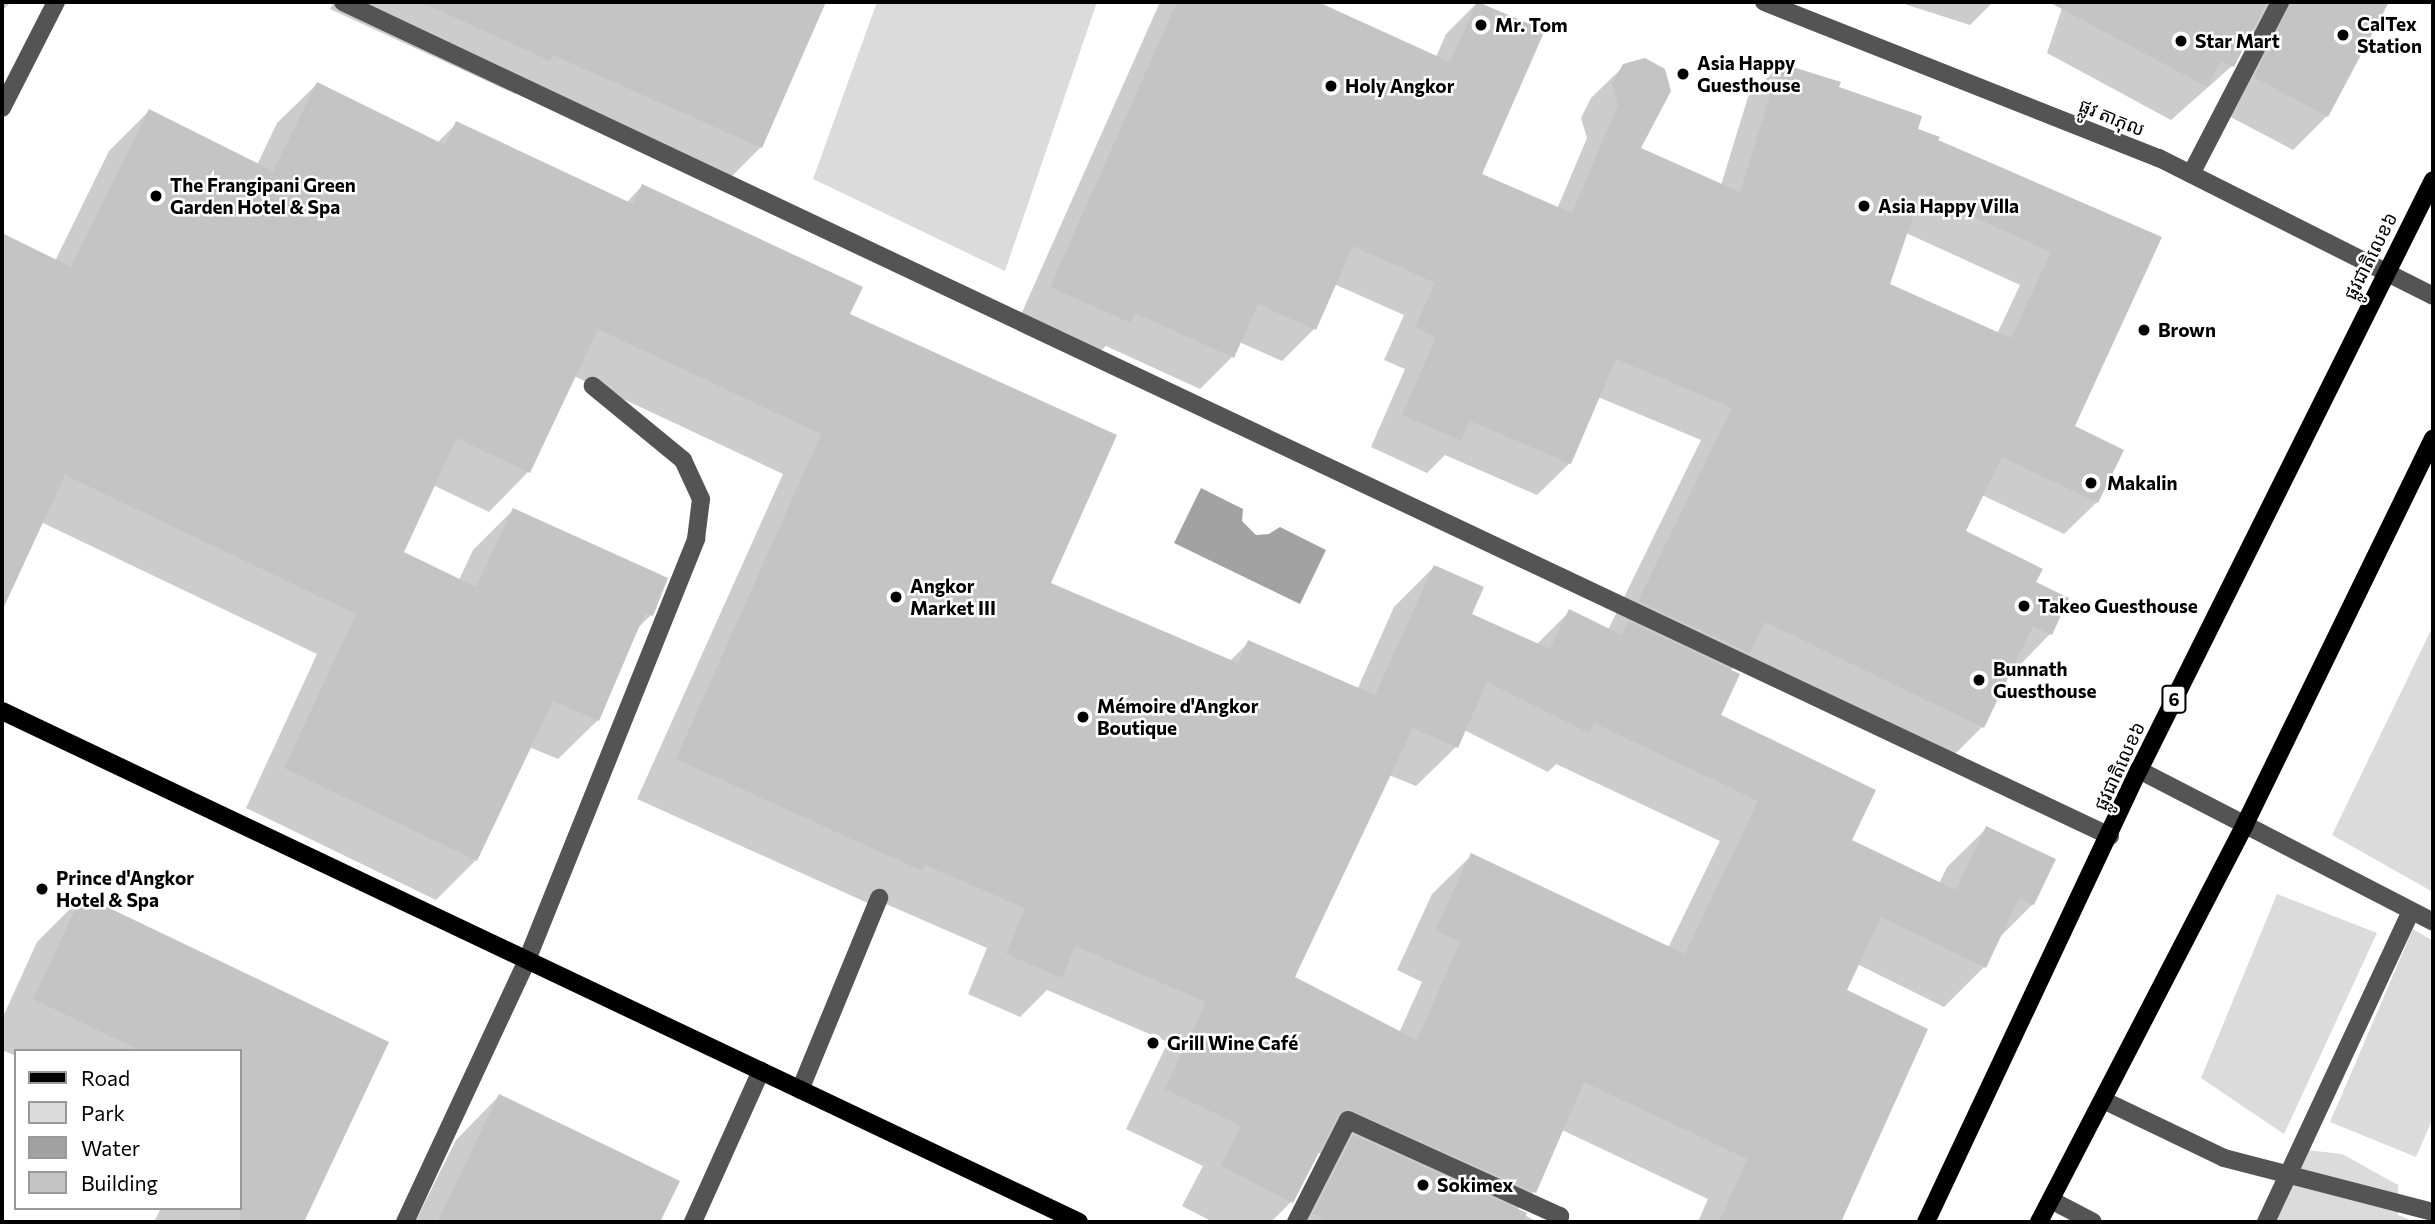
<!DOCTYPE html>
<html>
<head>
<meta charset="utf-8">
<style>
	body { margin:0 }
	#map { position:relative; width:2435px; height:1224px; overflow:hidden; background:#fff; font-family:Commissioner,"Noto Sans Khmer",sans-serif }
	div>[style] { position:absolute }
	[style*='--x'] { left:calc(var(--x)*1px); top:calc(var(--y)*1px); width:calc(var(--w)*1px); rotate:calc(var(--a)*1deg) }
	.green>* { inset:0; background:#dbdbdb }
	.water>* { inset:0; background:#a2a2a2 }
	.shadow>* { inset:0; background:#0003 }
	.building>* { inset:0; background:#c4c4c4 }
	.minor>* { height:18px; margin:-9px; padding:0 9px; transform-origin:9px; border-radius:9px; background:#545454 }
	.major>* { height:18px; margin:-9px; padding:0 9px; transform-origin:9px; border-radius:9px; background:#000 }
	.dots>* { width:19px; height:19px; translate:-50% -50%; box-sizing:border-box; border:4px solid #fff; border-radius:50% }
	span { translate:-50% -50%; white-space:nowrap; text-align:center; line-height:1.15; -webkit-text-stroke:5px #fff; paint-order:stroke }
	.shield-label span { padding:2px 5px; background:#fff; border:2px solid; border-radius:5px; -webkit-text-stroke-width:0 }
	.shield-label { font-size:18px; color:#000; font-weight:700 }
	.poi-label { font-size:19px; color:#000; font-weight:700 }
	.left { translate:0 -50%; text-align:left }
	.street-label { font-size:19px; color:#000 }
	.frame { position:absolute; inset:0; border:4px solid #000; pointer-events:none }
	.legend { position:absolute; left:14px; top:1049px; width:228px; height:161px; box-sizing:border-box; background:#fff; border:2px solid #999; margin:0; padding:9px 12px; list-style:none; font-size:21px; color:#000 }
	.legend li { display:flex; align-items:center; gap:14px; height:35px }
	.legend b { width:35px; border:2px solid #999 }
</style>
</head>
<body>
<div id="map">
	<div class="green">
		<i style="clip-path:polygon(877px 2px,1097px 2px,1005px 271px,813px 179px)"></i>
		<i style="clip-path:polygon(2433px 626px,2433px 892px,2332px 835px)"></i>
		<i style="clip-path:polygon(2277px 894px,2377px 933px,2284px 1134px,2201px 1078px)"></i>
		<i style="clip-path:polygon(2413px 929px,2433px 941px,2433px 1118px,2416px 1157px,2330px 1122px)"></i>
		<i style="clip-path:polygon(2307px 1150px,2342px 1154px,2398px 1185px,2398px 1215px,2416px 1222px,2274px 1222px)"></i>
	</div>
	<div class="water">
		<i style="clip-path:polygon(1201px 488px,1243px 509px,1242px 521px,1256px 535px,1269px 534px,1280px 527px,1326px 550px,1300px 604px,1174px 543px)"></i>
	</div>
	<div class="shadow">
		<i style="clip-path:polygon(2px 2px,11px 2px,2px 11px)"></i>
		<i style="clip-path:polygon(334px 2px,824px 2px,761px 147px,727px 181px,519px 89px,515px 94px,330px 9px)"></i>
		<i style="clip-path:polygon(evenodd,1160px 2px,1314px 2px,1436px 57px,1446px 34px,1478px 2px,1543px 31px,1480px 175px,1557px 209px,1587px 138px,1581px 118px,1591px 98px,1624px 66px,1638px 149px,1721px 185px,1748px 97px,1780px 65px,1837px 88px,1936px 141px,2160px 238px,2073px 427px,2097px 502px,2064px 534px,1982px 495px,1963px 532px,2034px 583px,2067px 599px,2050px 634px,2018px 667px,2013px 664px,1982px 727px,1950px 759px,1743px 658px,1730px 671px,1719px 716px,1850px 840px,1939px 884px,1947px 867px,1987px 828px,2033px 904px,1997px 940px,1984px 967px,1944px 1007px,1857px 964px,1844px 990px,1926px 1030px,1839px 1222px,1698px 1222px,1708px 1199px,1562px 1130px,1534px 1192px,1516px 1210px,1537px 1222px,1296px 1222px,1332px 1159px,1317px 1152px,1291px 1202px,1271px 1222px,1213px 1222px,1182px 1206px,1203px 1166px,1126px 1129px,1168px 1042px,1047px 990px,1020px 1017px,968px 994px,987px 948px,886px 904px,881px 909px,637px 799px,783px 474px,574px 376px,528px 472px,489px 512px,433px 485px,402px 553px,459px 580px,473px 550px,513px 510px,651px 615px,635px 631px,598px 720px,558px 759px,529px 747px,476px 860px,436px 900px,246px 808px,317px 654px,41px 522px,19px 570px,2px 587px,2px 241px,6px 237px,55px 261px,109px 151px,149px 111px,257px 165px,277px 123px,317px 84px,437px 143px,457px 123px,626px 203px,642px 186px,848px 315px,1048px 584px,1230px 661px,1249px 642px,1357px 690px,1394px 607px,1434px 567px,1470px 615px,1536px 645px,1570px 611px,1608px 630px,1701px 440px,1598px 397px,1570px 463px,1537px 495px,1445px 455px,1427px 473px,1371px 447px,1405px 369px,1384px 360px,1404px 315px,1334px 284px,1314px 329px,1282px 361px,1239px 342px,1232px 357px,1200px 389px,1106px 346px,1097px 354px,1019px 319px,1160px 2px,1906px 233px,2020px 285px,1997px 334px,1888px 285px,1906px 233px,1160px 2px,1464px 730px,1548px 772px,1556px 764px,1720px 841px,1668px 948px,1472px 855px,1432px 894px,1397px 970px,1422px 982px,1399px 1033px,1293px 978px,1389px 775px,1416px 786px,1456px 747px,1464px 730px)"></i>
		<i style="clip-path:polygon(1898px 2px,1993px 2px,1970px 25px)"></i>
		<i style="clip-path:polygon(2064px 2px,2387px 2px,2327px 116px,2293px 150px,2221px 112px,2257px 43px,2252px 27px,2232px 66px,2171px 120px,2047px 53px)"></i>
		<i style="clip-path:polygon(82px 897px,387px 1043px,302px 1222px,154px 1222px,161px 1208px,240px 1208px,240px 1051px,16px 1051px,16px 1056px,2px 1050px,2px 1019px,37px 942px)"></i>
		<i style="clip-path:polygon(499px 1096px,677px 1182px,658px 1222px,415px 1222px,456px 1140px)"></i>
	</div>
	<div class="building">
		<i style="clip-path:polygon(421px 2px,826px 2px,762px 148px,553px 55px,550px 61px)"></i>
		<i style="clip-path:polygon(evenodd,1177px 2px,1318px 2px,1450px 62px,1477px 2px,1545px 30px,1482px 174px,1572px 213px,1618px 105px,1612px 84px,1623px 64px,1645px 58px,1665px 69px,1671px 91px,1641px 148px,1740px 192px,1780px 63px,1841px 82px,1839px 87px,1922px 116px,1918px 129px,1940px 137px,1938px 140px,2162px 237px,2075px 426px,2124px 450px,2098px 503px,2002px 457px,1966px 531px,2043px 569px,2036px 582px,2069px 598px,2052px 635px,2033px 626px,1984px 728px,1765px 622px,1750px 653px,1638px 601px,1732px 408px,1616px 359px,1571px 464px,1470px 421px,1461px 441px,1402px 415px,1436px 337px,1415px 327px,1435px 283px,1353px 246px,1316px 330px,1258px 304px,1234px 358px,1135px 313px,1131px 323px,1050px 287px,1177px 2px,1921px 193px,2051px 252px,2011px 338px,1890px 284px,1921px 193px)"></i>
		<i style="clip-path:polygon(2049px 2px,2267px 2px,2234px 67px,2221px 61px,2207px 87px)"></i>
		<i style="clip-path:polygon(2291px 2px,2389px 2px,2328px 117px,2254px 77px)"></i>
		<i style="clip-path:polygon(evenodd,317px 82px,445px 145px,456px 121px,633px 204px,642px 184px,863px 287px,850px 314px,1117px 435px,1051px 583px,1238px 663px,1248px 640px,1375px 695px,1434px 565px,1484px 587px,1472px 614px,1550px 649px,1569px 609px,1622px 635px,1628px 621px,1740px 674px,1721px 715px,1876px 790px,1852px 840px,1956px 890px,1986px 826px,2056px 859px,2034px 905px,2019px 898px,1986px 968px,1881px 917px,1847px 990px,1928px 1029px,1841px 1222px,1719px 1222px,1747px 1159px,1584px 1082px,1536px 1193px,1348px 1109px,1338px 1115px,1293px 1203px,1221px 1166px,1241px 1126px,1165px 1089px,1206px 1002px,1075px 946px,1062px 978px,1006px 954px,1025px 908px,925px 865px,922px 871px,676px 759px,821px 434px,598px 329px,530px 473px,457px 438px,404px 552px,476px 587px,513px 508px,668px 578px,653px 616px,645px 613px,599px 721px,553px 701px,477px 861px,284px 768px,356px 614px,65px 475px,2px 611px,2px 233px,71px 267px,149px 109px,273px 171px,317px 82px,1487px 682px,1589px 733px,1594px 723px,1758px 801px,1685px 954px,1471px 853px,1435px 930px,1460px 942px,1417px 1040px,1295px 977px,1413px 728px,1458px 748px,1487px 682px)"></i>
		<i style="clip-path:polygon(82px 895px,389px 1042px,304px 1222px,240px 1222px,240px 1051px,141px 1051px,33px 999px)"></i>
		<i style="clip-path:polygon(499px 1094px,680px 1181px,660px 1222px,437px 1222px)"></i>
		<i style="clip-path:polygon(1353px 1135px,1527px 1213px,1523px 1222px,1329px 1222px,1313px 1214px)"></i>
	</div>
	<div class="minor">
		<i style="--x:343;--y:2;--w:1954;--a:25.27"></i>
		<i style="--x:1764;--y:2;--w:425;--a:21.6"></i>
		<i style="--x:2159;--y:158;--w:307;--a:26.7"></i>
		<i style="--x:2;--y:108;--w:119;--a:-63"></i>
		<i style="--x:2191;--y:174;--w:194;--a:-62.6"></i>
		<i style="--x:2139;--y:770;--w:331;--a:27.3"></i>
		<i style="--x:800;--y:1090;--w:208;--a:-67.6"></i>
		<i style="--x:2103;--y:1100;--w:134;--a:25.6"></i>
		<i style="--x:2224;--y:1158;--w:216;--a:14.5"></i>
		<i style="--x:2051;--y:1200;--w:47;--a:27.6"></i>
		<i style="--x:405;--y:1222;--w:289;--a:-65"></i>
		<i style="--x:527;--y:960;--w:454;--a:-68.1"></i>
		<i style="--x:696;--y:539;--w:40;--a:-82.9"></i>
		<i style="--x:701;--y:499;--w:43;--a:-114.8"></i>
		<i style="--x:683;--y:460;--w:117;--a:-140.6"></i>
		<i style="--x:693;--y:1222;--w:166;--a:-65.8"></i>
		<i style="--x:1296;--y:1222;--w:114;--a:-63"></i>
		<i style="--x:1348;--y:1120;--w:233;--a:24.4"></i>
		<i style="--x:1560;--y:1216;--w:7;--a:117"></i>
		<i style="--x:2266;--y:1222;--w:343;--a:-65"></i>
	</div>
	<div class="major">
		<i style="--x:2;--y:711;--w:1192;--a:25.38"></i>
		<i style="--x:1926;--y:1222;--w:500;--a:-64.8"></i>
		<i style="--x:2139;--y:770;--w:659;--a:-63.51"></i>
		<i style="--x:2039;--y:1222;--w:448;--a:-62.6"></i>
		<i style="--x:2245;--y:824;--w:429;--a:-64"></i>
	</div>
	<div class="dots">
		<i style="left:1481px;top:25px;background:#000"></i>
		<i style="left:2343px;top:35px;background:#000"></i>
		<i style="left:2181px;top:41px;background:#000"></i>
		<i style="left:1683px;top:74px;background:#000"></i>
		<i style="left:1331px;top:86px;background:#000"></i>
		<i style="left:156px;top:196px;background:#000"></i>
		<i style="left:1864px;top:206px;background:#000"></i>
		<i style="left:2144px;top:330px;background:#000"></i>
		<i style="left:2091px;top:483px;background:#000"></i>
		<i style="left:896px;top:597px;background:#000"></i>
		<i style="left:2024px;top:606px;background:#000"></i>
		<i style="left:1979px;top:680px;background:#000"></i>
		<i style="left:1083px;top:717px;background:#000"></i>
		<i style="left:42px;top:889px;background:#000"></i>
		<i style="left:1153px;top:1043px;background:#000"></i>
		<i style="left:1423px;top:1185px;background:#000"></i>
	</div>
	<div class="shield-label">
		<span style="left:2174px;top:699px">6</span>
	</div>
	<div class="poi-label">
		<span class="left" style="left:2357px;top:35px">CalTex<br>Station</span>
		<span class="left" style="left:1495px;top:25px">Mr. Tom</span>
		<span class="left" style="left:2195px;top:41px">Star Mart</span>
		<span class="left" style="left:1697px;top:74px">Asia Happy<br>Guesthouse</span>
		<span class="left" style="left:1345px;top:86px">Holy Angkor</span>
		<span class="left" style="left:170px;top:196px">The Frangipani Green<br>Garden Hotel &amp; Spa</span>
		<span class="left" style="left:1878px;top:206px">Asia Happy Villa</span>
		<span class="left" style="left:2158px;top:330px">Brown</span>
		<span class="left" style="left:2107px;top:483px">Makalin</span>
		<span class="left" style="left:910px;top:597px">Angkor<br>Market III</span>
		<span class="left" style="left:2038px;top:606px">Takeo Guesthouse</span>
		<span class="left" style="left:1993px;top:680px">Bunnath<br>Guesthouse</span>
		<span class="left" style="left:1097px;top:717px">Mémoire d'Angkor<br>Boutique</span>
		<span class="left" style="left:56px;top:889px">Prince d'Angkor<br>Hotel &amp; Spa</span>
		<span class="left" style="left:1167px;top:1043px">Grill Wine Café</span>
		<span class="left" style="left:1437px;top:1185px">Sokimex</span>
	</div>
	<div class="street-label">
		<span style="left:2112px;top:117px;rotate:22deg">ផ្លូវ តាភុល</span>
		<span style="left:2370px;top:256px;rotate:-63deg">ផ្លូវជាតិលេខ៦</span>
		<span style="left:2119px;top:766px;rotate:-65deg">ផ្លូវជាតិលេខ៦</span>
	</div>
	<div class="frame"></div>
	<ul class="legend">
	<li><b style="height:9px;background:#000"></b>Road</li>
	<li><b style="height:19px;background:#dbdbdb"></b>Park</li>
	<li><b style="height:19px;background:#a2a2a2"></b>Water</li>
	<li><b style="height:19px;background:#c4c4c4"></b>Building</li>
	</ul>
</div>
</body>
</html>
